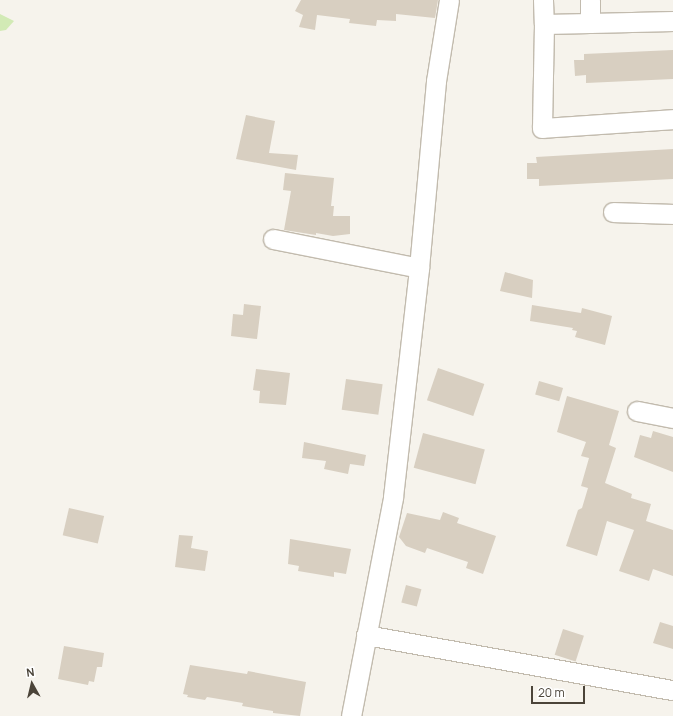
<!DOCTYPE html>
<html>
<head>
<meta charset="utf-8">
<style>
	body { margin:0 }
	#map { position:relative; width:673px; height:716px; overflow:hidden; background:#f6f3ec; font-family:Manrope,sans-serif }
	div>[style] { position:absolute }
	[style*='--x'] { left:calc(var(--x)*1px); top:calc(var(--y)*1px); width:calc(var(--w)*1px); rotate:calc(var(--a)*1deg) }
	.green>* { inset:0; background:#d2eab5 }
	.building>* { inset:0; background:#d8cfc1; transform-origin:0 0 }
	.roads { filter:drop-shadow(1px 0 #c2bbae) drop-shadow(-1px 0 #c2bbae) drop-shadow(0 1px #c2bbae) drop-shadow(0 -1px #c2bbae) }
	.minor>* { height:19px; margin:-9.5px; padding:0 9.5px; transform-origin:9.5px; border-radius:9.5px; background:#fff }
	span { translate:-50% -50%; white-space:nowrap; text-align:center; line-height:1.15; -webkit-text-stroke:3px #fff; paint-order:stroke }
	.north { position:absolute; left:12px; top:664px; width:40px; height:40px; -webkit-text-stroke:3px #fff; paint-order:stroke; rotate:352deg; font-size:11px; font-weight:700; line-height:16px; text-align:center; color:#4b4439 }
	.north::after { content:''; display:block; margin:auto; width:14px; height:18px; background:#4b4439; clip-path:polygon(50% 0,100% 100%,50% 72%,0 100%) }
	.scale { position:absolute; left:531px; top:686px; width:54px; height:18px; box-sizing:border-box; border:2px solid #4b4439; border-top:0; padding-left:5px; font-size:12px; line-height:14px; white-space:nowrap; color:#4b4439; -webkit-text-stroke:3px #fff; paint-order:stroke }
</style>
</head>
<body>
<div id="map">
	<div class="green">
		<i style="clip-path:polygon(0 14px,14px 21px,6px 30px,0 31px)"></i>
	</div>
	<div class="building">
		<i style="clip-path:polygon(301px 0,438px 0,435px 18px,396px 14px,396px 21px,377px 20px,376px 26px,349px 23px,350px 19px,317px 15px,315px 30px,299px 27px,303px 15px,295px 11px)"></i>
		<i style="clip-path:polygon(673px 50px,673px 79px,586px 83px,586px 75px,575px 76px,574px 60px,584px 60px,584px 54px)"></i>
		<i style="clip-path:polygon(246px 115px,275px 121px,269px 153px,298px 155px,296px 170px,236px 159px)"></i>
		<i style="clip-path:polygon(673px 149px,673px 179px,539px 186px,539px 179px,527px 179px,527px 163px,537px 163px,536px 157px)"></i>
		<i style="clip-path:polygon(285px 173px,334px 178px,331px 206px,334px 206px,333px 216px,350px 216px,350px 234px,333px 236px,316px 233px,316px 235px,284px 230px,291px 191px,283px 190px)"></i>
		<i style="clip-path:polygon(505px 272px,533px 280px,532px 298px,500px 291px)"></i>
		<i style="clip-path:polygon(244px 304px,261px 306px,257px 339px,231px 336px,233px 314px,243px 315px)"></i>
		<i style="clip-path:polygon(532px 305px,581px 313px,582px 308px,612px 316px,605px 345px,575px 337px,577px 331px,572px 330px,573px 328px,530px 321px)"></i>
		<i style="left:438px;top:368px;width:49px;height:34px;rotate:19deg"></i>
		<i style="clip-path:polygon(256px 369px,290px 373px,286px 405px,259px 403px,260px 391px,253px 390px)"></i>
		<i style="left:346px;top:379px;width:37px;height:31px;rotate:8deg"></i>
		<i style="left:539px;top:381px;width:25px;height:14px;rotate:16deg"></i>
		<i style="clip-path:polygon(567px 396px,619px 411px,609px 445px,616px 448px,605px 483px,632px 494px,631px 498px,651px 504px,646px 521px,673px 530px,673px 576px,653px 569px,649px 581px,619px 571px,634px 530px,607px 521px,597px 556px,566px 546px,578px 510px,582px 508px,588px 488px,581px 486px,589px 458px,581px 456px,586px 442px,557px 432px)"></i>
		<i style="clip-path:polygon(653px 431px,673px 437px,673px 472px,634px 457px,640px 435px,651px 438px)"></i>
		<i style="left:423px;top:433px;width:64px;height:36px;rotate:15deg"></i>
		<i style="clip-path:polygon(304px 442px,366px 455px,364px 466px,350px 464px,348px 474px,324px 469px,326px 461px,302px 458px)"></i>
		<i style="left:69px;top:508px;width:36px;height:28px;rotate:13deg"></i>
		<i style="clip-path:polygon(443px 512px,459px 518px,457px 523px,496px 536px,483px 574px,466px 568px,468px 562px,456px 558px,427px 548px,425px 553px,406px 546px,399px 537px,407px 513px,440px 520px)"></i>
		<i style="clip-path:polygon(179px 535px,193px 536px,191px 548px,208px 551px,205px 571px,175px 567px)"></i>
		<i style="clip-path:polygon(290px 539px,351px 549px,346px 574px,334px 572px,334px 577px,298px 571px,299px 566px,288px 564px)"></i>
		<i style="left:406px;top:585px;width:16px;height:18px;rotate:15deg"></i>
		<i style="clip-path:polygon(660px 622px,673px 626px,673px 649px,653px 643px)"></i>
		<i style="left:563px;top:629px;width:22px;height:27px;rotate:18deg"></i>
		<i style="clip-path:polygon(64px 646px,104px 653px,102px 667px,97px 667px,94px 682px,89px 681px,88px 685px,58px 679px)"></i>
		<i style="clip-path:polygon(190px 665px,247px 674px,248px 671px,306px 682px,300px 716px,273px 713px,273px 711px,242px 706px,243px 703px,207px 697px,205px 700px,187px 697px,188px 695px,183px 694px)"></i>
	</div>
	<div class="roads">
		<div class="minor">
			<i style="--x:543;--y:0;--w:24;--a:88"></i>
			<i style="--x:590;--y:0;--w:23;--a:90"></i>
			<i style="--x:590;--y:23;--w:83;--a:-1.4"></i>
			<i style="--x:590;--y:23;--w:46;--a:178.8"></i>
			<i style="--x:544;--y:24;--w:104;--a:91.1"></i>
			<i style="--x:542;--y:128;--w:131;--a:-3.9"></i>
			<i style="--x:613;--y:212;--w:60;--a:1.9"></i>
			<i style="--x:273;--y:239;--w:149;--a:11.2"></i>
			<i style="--x:637;--y:411;--w:37;--a:11"></i>
			<i style="--x:366;--y:635;--w:312;--a:10.2"></i>
			<i style="--x:351;--y:716;--w:223;--a:-79.1"></i>
			<i style="--x:393;--y:497;--w:230;--a:-83.5"></i>
			<i style="--x:419;--y:268;--w:188;--a:-84.8"></i>
			<i style="--x:436;--y:81;--w:82;--a:-80.9"></i>
		</div>
	</div>
	<div class="north">N</div>
	<div class="scale">20 m</div>
</div>
</body>
</html>
